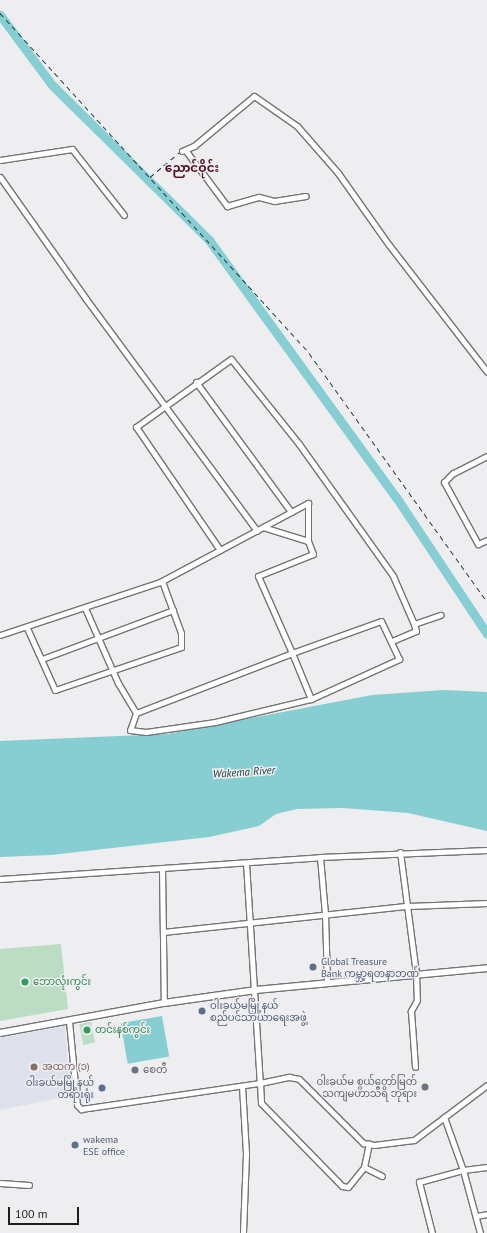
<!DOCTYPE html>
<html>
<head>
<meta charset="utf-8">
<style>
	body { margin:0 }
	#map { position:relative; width:487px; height:1233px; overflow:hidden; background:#eeeef1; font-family:"PT Sans","Noto Sans Myanmar",sans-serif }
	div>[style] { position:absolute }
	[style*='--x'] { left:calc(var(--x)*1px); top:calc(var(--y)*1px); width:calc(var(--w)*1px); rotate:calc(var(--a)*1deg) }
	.built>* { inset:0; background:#dee1eb }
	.green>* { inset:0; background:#bcddc3; transform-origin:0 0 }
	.water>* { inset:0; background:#86ced1; transform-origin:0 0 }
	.river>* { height:9px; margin:-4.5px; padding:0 4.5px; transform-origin:4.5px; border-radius:4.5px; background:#86ced1 }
	.ferry>* { height:1px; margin-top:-0.5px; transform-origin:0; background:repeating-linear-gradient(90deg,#1a3e3f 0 5px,transparent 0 9px) }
	.roads { filter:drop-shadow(1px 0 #737476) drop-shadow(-1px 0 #737476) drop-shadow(0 1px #737476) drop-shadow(0 -1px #737476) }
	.minor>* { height:5px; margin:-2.5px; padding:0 2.5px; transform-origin:2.5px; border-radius:2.5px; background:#fff }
	.tertiary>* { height:6px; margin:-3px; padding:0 3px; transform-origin:3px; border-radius:3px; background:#fff }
	.dots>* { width:11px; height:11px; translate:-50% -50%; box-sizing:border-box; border:2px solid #eeeef1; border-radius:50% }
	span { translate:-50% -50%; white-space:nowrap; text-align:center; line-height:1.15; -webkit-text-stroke:3px #eeeef1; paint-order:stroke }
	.service-label { font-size:10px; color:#4e5e75 }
	.left { translate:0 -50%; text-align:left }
	.right { translate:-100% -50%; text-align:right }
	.leisure-label { font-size:10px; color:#27864d }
	.education-label { font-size:10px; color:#785e54 }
	.worship-label { font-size:10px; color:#5b616d }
	.water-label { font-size:11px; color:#1a3e3f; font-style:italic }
	.quarter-label { font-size:12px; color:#540f25; font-weight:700 }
	.scale { position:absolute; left:8px; top:1207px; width:71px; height:18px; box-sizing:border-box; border:2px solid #1d1d1e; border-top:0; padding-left:5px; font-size:12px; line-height:14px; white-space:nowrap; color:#1d1d1e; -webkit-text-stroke:3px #eeeef1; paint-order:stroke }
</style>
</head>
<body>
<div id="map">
	<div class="built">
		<i style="clip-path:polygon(65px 1026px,70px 1096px,0 1110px,0 1038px)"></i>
	</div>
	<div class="green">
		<i style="clip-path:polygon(61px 944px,68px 1009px,0 1021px,0 949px)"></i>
		<i style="left:91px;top:1022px;width:21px;height:12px;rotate:79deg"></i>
	</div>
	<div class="water">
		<i style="clip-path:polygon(444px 690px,487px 692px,487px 831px,408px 813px,343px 808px,297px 809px,276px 814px,259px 826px,209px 837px,51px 855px,0 857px,0 741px,167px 734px,372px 695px)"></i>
		<i style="left:162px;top:1016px;width:41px;height:42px;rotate:80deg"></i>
	</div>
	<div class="river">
		<i style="--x:0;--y:15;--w:87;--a:53.4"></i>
		<i style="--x:52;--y:85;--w:221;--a:44.6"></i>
		<i style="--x:209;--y:240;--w:318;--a:54"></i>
		<i style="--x:396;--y:497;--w:164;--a:56.4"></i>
	</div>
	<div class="ferry">
		<i style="--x:0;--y:13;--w:459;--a:47.7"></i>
		<i style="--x:309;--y:353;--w:306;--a:54.4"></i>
		<i style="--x:150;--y:177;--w:39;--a:-40"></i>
	</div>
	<div class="roads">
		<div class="minor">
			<i style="--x:182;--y:151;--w:13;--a:-23"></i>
			<i style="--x:194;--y:146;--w:78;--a:-39.8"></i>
			<i style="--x:254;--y:96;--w:52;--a:34.9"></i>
			<i style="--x:297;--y:126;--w:62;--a:48.9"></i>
			<i style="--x:338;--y:173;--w:88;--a:54.7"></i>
			<i style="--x:389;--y:245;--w:160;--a:52.3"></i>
			<i style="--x:186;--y:151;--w:69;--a:53.3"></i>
			<i style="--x:227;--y:206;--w:33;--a:-16"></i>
			<i style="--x:259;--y:197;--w:16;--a:15"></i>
			<i style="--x:274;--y:201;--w:32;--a:-9"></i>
			<i style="--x:0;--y:160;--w:73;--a:-8.7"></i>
			<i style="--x:72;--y:149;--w:84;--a:51.8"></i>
			<i style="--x:0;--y:177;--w:149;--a:54.8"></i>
			<i style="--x:86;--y:299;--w:288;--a:53.6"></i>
			<i style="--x:196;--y:382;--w:161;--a:53.8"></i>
			<i style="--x:487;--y:456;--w:38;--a:153"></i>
			<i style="--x:453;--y:473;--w:13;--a:135"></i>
			<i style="--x:444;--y:482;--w:71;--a:61.3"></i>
			<i style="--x:478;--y:544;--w:10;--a:-24"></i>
			<i style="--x:220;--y:550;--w:149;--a:-124.3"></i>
			<i style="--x:136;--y:427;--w:117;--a:-35.6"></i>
			<i style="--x:231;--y:359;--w:109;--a:51.3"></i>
			<i style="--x:299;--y:444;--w:162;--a:54.5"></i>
			<i style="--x:393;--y:576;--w:52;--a:66.4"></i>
			<i style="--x:414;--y:624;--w:28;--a:-19"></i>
			<i style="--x:85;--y:608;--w:82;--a:66.3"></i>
			<i style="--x:118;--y:683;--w:35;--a:59"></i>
			<i style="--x:136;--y:713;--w:18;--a:109"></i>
			<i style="--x:130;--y:730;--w:16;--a:7"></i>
			<i style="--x:146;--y:732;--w:70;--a:-8.2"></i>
			<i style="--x:215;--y:722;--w:99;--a:-13.5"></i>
			<i style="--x:311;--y:699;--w:97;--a:-24.4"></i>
			<i style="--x:399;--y:659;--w:42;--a:-115.3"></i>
			<i style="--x:381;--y:621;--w:95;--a:160.2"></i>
			<i style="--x:292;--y:653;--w:50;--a:67.6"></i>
			<i style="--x:27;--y:628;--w:68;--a:65.7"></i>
			<i style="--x:55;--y:690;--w:133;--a:-18.8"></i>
			<i style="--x:181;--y:647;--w:14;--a:-90"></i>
			<i style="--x:181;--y:633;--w:55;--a:-110.1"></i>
			<i style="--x:0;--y:635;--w:169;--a:-18.3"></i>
			<i style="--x:160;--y:582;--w:168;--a:-28.1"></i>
			<i style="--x:308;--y:503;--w:38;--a:90"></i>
			<i style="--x:392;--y:641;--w:26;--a:-23"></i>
			<i style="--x:416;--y:631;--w:7;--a:-106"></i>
			<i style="--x:42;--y:659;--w:140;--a:-20.5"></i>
			<i style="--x:136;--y:713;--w:167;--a:-21"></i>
			<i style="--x:292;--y:653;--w:84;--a:-113.8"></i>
			<i style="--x:258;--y:576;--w:59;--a:-21.8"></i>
			<i style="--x:313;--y:554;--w:14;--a:-111"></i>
			<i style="--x:308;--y:541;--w:47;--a:-162.7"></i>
			<i style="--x:400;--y:852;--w:123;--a:82.5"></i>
			<i style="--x:416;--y:974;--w:26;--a:88"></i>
			<i style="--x:417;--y:1000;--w:13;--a:119"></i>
			<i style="--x:411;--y:1011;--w:56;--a:85.9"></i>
			<i style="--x:320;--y:857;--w:57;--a:85"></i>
			<i style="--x:325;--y:914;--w:68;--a:88.3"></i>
			<i style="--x:246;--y:863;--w:220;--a:86.4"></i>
			<i style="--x:260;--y:1083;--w:30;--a:-12"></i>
			<i style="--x:289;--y:1077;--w:10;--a:11"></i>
			<i style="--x:299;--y:1079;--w:91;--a:45"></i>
			<i style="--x:363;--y:1143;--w:11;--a:10"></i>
			<i style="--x:374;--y:1145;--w:40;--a:-7.1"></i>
			<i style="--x:414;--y:1140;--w:91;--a:-37"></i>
			<i style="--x:162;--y:868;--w:135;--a:89.2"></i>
			<i style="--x:0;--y:879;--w:321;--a:-3.9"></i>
			<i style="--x:320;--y:857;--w:167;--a:-2.4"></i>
			<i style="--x:163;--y:932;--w:246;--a:-6.1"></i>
			<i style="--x:408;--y:906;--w:79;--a:-2.2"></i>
			<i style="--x:69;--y:1021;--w:84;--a:84.6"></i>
			<i style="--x:77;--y:1105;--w:6;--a:45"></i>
			<i style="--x:81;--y:1109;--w:181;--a:-8.3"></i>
			<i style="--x:260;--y:1083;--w:20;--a:87"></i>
			<i style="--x:261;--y:1103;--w:116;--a:45.7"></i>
			<i style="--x:342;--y:1186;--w:6;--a:9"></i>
			<i style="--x:348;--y:1187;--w:26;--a:-51"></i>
			<i style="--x:364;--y:1167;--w:20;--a:27"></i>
			<i style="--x:242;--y:1086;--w:68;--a:86.6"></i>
			<i style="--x:246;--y:1154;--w:79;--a:92.2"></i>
			<i style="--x:444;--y:1117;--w:56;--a:70.3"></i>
			<i style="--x:463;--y:1170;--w:65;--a:74.9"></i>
			<i style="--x:364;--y:1167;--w:24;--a:-78"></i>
			<i style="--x:0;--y:1183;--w:29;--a:4"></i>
			<i style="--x:476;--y:1216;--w:11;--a:-10"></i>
			<i style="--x:432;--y:1233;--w:53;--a:-104.3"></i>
			<i style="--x:419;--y:1182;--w:46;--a:-15.3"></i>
			<i style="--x:463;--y:1170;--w:24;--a:-7"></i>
		</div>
		<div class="tertiary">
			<i style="--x:0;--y:1033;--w:167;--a:-10.4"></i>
			<i style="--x:164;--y:1003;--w:93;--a:-8"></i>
			<i style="--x:256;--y:990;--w:232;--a:-5.4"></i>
		</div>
	</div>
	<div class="dots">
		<i style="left:313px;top:967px;background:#5c6f8a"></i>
		<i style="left:25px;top:982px;background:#2e9e5b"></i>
		<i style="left:202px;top:1011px;background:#5c6f8a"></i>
		<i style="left:87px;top:1030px;background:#2e9e5b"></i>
		<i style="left:34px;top:1067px;background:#8d6e63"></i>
		<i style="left:135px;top:1070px;background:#6b7280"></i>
		<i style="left:425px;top:1087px;background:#6b7280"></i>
		<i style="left:102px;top:1088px;background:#5c6f8a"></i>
		<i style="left:75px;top:1145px;background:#5c6f8a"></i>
	</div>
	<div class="service-label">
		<span class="left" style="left:321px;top:967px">Global Treasure<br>Bank ကမ္ဘာ့ရတနာဘဏ်</span>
		<span class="left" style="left:210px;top:1011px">ဝါးခယ်မမြို့နယ်<br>စည်ပင်သာယာရေးအဖွဲ့</span>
		<span class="right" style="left:94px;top:1088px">ဝါးခယ်မမြို့နယ်<br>တရားရုံး</span>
		<span class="left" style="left:83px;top:1145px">wakema<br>ESE office</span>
	</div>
	<div class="leisure-label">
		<span class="left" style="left:33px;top:982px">ဘောလုံးကွင်း</span>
		<span class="left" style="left:95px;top:1030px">တင်းနစ်ကွင်း</span>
	</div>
	<div class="education-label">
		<span class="left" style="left:42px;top:1067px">အထက (၁)</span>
	</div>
	<div class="worship-label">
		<span class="left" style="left:143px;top:1070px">စေတီ</span>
		<span class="right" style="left:417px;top:1087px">ဝါးခယ်မ စွယ်တော်မြတ်<br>သကျမဟာသီရိ ဘုရား</span>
	</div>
	<div class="water-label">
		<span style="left:244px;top:772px;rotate:-4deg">Wakema River</span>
	</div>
	<div class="quarter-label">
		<span style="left:192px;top:168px">ညောင်ဝိုင်း</span>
	</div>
	<div class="scale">100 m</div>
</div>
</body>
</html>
